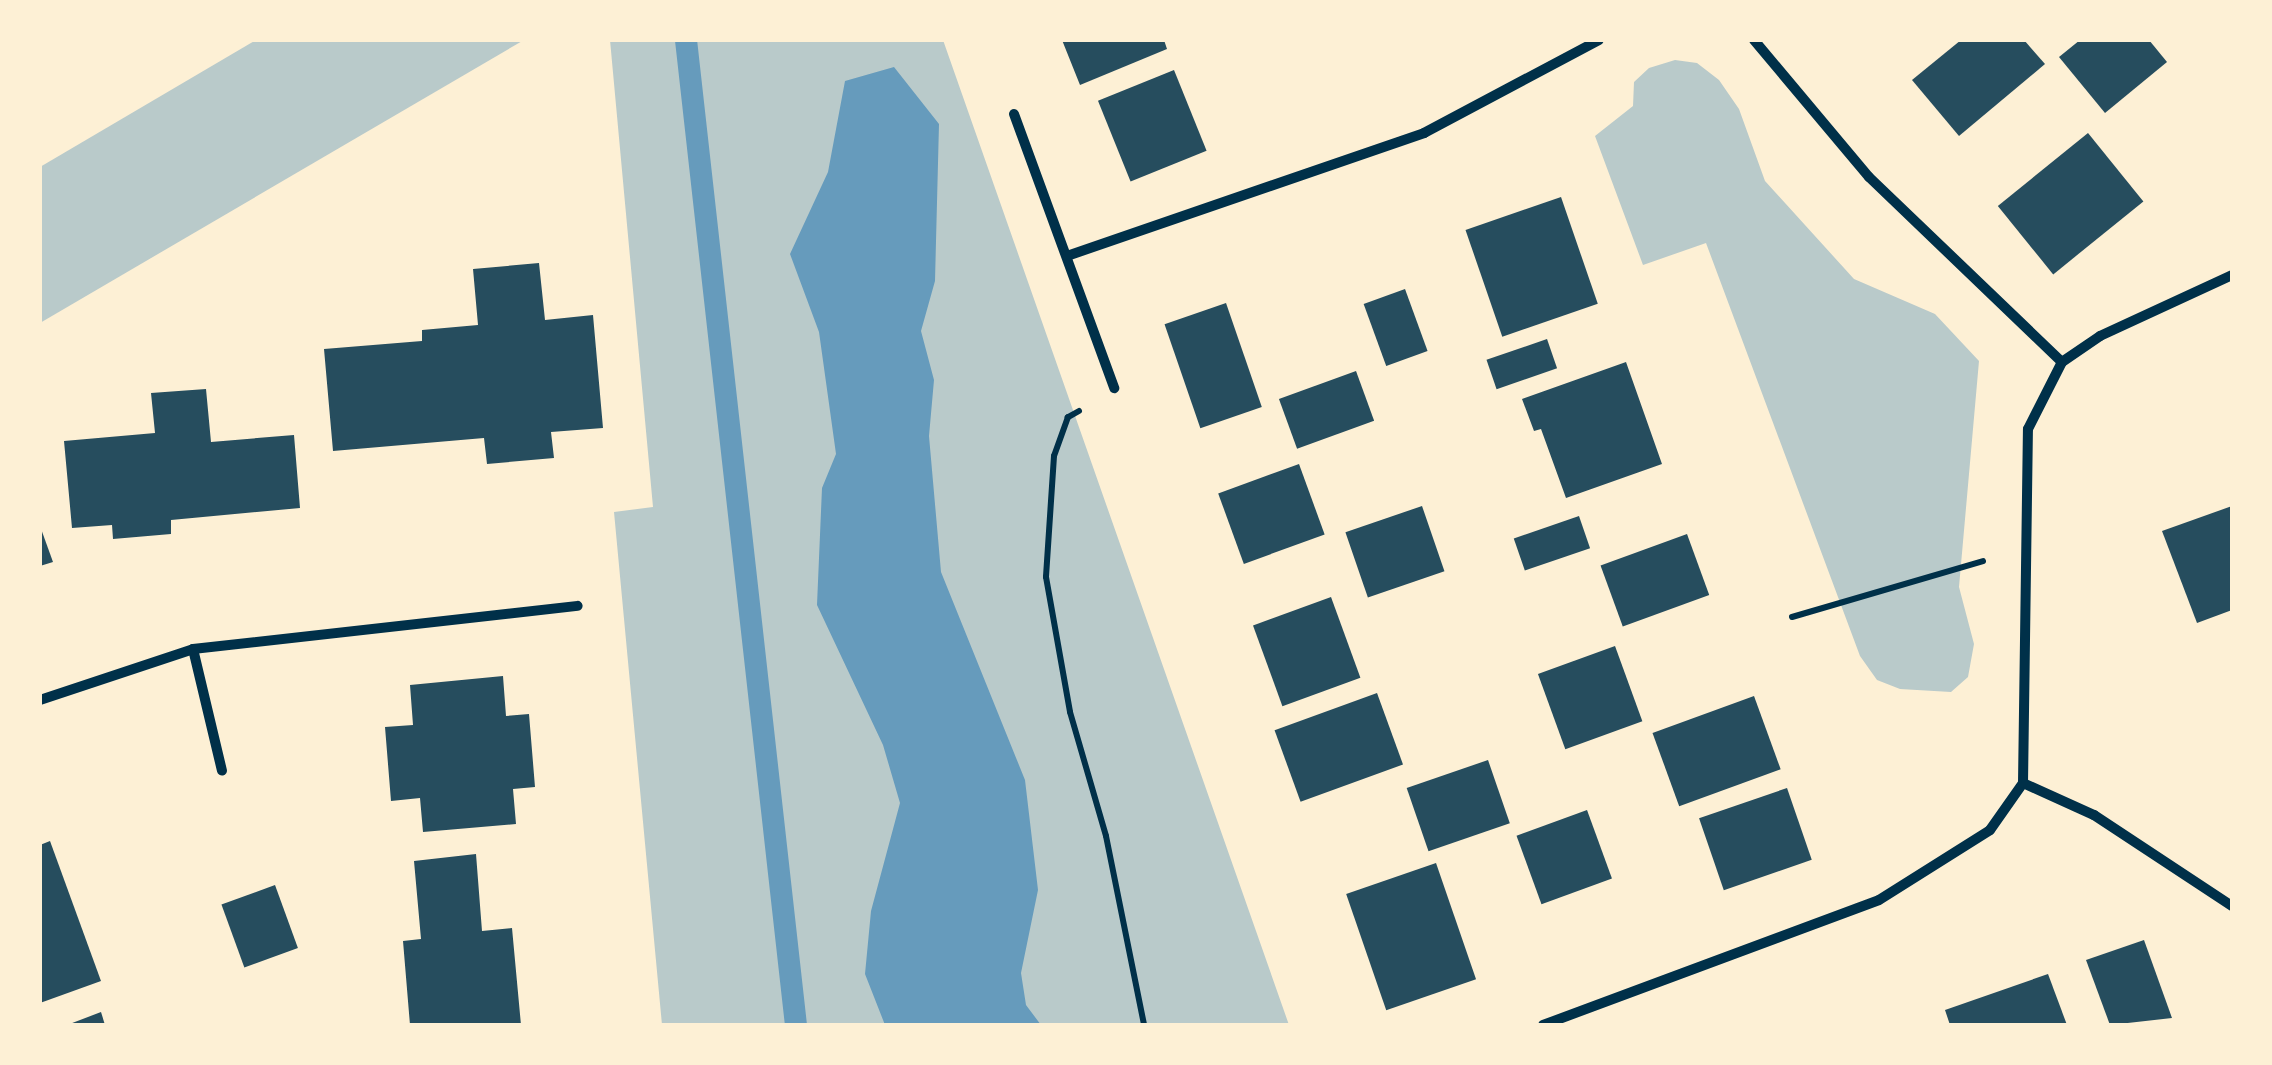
<!DOCTYPE html>
<html>
<head>
<meta charset="utf-8">
<style>
	body { margin:0 }
	#map { position:relative; width:2272px; height:1065px; overflow:hidden; background:#fdf0d5; font-family:Quicksand,sans-serif }
	div>[style] { position:absolute }
	[style*='--x'] { left:calc(var(--x)*1px); top:calc(var(--y)*1px); width:calc(var(--w)*1px); rotate:calc(var(--a)*1deg) }
	.green>* { inset:0; background:#b9caca }
	.water>* { inset:0; background:#669bbc }
	.stream>* { height:22px; margin:-11px; padding:0 11px; transform-origin:11px; border-radius:11px; background:#669bbc }
	.building>* { inset:0; background:#264d5e; transform-origin:0 0 }
	.path>* { height:6px; margin:-3px; padding:0 3px; transform-origin:3px; border-radius:3px; background:#003049 }
	.minor>* { height:10px; margin:-5px; padding:0 5px; transform-origin:5px; border-radius:5px; background:#003049 }
	span { translate:-50% -50%; white-space:nowrap; text-align:center; line-height:1.15; -webkit-text-stroke:9px #fdf0d5; paint-order:stroke }
	.frame { position:absolute; inset:0; border:42px solid #fdf0d5; pointer-events:none }
</style>
</head>
<body>
<div id="map">
	<div class="green">
		<i style="clip-path:polygon(256px 40px,524px 40px,40px 323px,40px 167px)"></i>
		<i style="clip-path:polygon(610px 40px,943px 40px,1289px 1025px,662px 1025px,614px 512px,653px 507px)"></i>
		<i style="clip-path:polygon(1675px 60px,1697px 63px,1719px 80px,1739px 109px,1765px 181px,1854px 279px,1935px 314px,1979px 361px,1959px 587px,1974px 644px,1968px 677px,1951px 692px,1900px 689px,1877px 680px,1860px 656px,1706px 243px,1643px 265px,1595px 136px,1633px 106px,1634px 82px,1649px 68px)"></i>
	</div>
	<div class="water">
		<i style="clip-path:polygon(894px 67px,939px 124px,935px 281px,921px 331px,934px 380px,929px 436px,941px 572px,1025px 780px,1038px 890px,1021px 973px,1026px 1005px,1041px 1025px,885px 1025px,865px 974px,871px 911px,900px 803px,883px 745px,817px 605px,822px 488px,836px 454px,819px 332px,790px 254px,828px 172px,845px 81px)"></i>
	</div>
	<div class="stream">
		<i style="--x:686;--y:40;--w:991;--a:83.63"></i>
	</div>
	<div class="building">
		<i style="clip-path:polygon(1062px 40px,1164px 40px,1167px 49px,1080px 85px)"></i>
		<i style="clip-path:polygon(1961px 40px,2024px 40px,2045px 64px,1959px 136px,1912px 80px)"></i>
		<i style="clip-path:polygon(2080px 40px,2149px 40px,2167px 62px,2105px 113px,2059px 57px)"></i>
		<i style="left:1174px;top:70px;width:87px;height:82px;rotate:68deg"></i>
		<i style="left:2088px;top:133px;width:88px;height:116px;rotate:51deg"></i>
		<i style="left:1561px;top:197px;width:113px;height:101px;rotate:71deg"></i>
		<i style="clip-path:polygon(539px 263px,545px 320px,593px 315px,603px 428px,551px 432px,554px 458px,487px 464px,484px 438px,333px 451px,324px 349px,422px 341px,422px 330px,478px 325px,473px 269px)"></i>
		<i style="left:1405px;top:289px;width:66px;height:44px;rotate:70deg"></i>
		<i style="left:1226px;top:303px;width:110px;height:65px;rotate:71deg"></i>
		<i style="left:1547px;top:339px;width:31px;height:64px;rotate:71deg"></i>
		<i style="clip-path:polygon(1626px 362px,1662px 464px,1566px 498px,1541px 429px,1534px 431px,1522px 399px)"></i>
		<i style="left:1356px;top:371px;width:53px;height:82px;rotate:70deg"></i>
		<i style="clip-path:polygon(206px 389px,211px 442px,294px 435px,300px 508px,171px 520px,171px 534px,113px 539px,112px 525px,72px 528px,64px 441px,155px 433px,151px 393px)"></i>
		<i style="left:1299px;top:464px;width:75px;height:86px;rotate:70deg"></i>
		<i style="left:1422px;top:506px;width:69px;height:81px;rotate:71deg"></i>
		<i style="clip-path:polygon(2232px 506px,2232px 610px,2197px 623px,2162px 531px)"></i>
		<i style="left:1579px;top:516px;width:34px;height:69px;rotate:71deg"></i>
		<i style="clip-path:polygon(40px 526px,53px 562px,40px 566px)"></i>
		<i style="left:1687px;top:534px;width:65px;height:92px;rotate:70deg"></i>
		<i style="left:1331px;top:597px;width:86px;height:83px;rotate:70deg"></i>
		<i style="left:1615px;top:646px;width:80px;height:82px;rotate:70deg"></i>
		<i style="clip-path:polygon(503px 676px,506px 716px,529px 714px,535px 787px,513px 789px,516px 824px,423px 832px,420px 798px,391px 801px,385px 727px,413px 725px,410px 685px)"></i>
		<i style="left:1377px;top:693px;width:76px;height:109px;rotate:70deg"></i>
		<i style="left:1754px;top:696px;width:78px;height:108px;rotate:70deg"></i>
		<i style="left:1488px;top:760px;width:67px;height:86px;rotate:71deg"></i>
		<i style="left:1787px;top:788px;width:76px;height:93px;rotate:71deg"></i>
		<i style="left:1587px;top:810px;width:73px;height:75px;rotate:70deg"></i>
		<i style="clip-path:polygon(50px 841px,101px 981px,40px 1003px,40px 845px)"></i>
		<i style="clip-path:polygon(476px 854px,482px 931px,512px 928px,521px 1025px,410px 1025px,403px 941px,421px 939px,414px 861px)"></i>
		<i style="left:1436px;top:863px;width:123px;height:95px;rotate:71deg"></i>
		<i style="left:275px;top:885px;width:67px;height:57px;rotate:70deg"></i>
		<i style="clip-path:polygon(2144px 940px,2172px 1018px,2110px 1025px,2086px 960px)"></i>
		<i style="clip-path:polygon(2048px 974px,2067px 1025px,1950px 1025px,1945px 1010px)"></i>
		<i style="clip-path:polygon(101px 1012px,105px 1025px,67px 1025px)"></i>
	</div>
	<div class="path">
		<i style="--x:1079;--y:411;--w:13;--a:151"></i>
		<i style="--x:1068;--y:417;--w:41;--a:109.7"></i>
		<i style="--x:1054;--y:456;--w:121;--a:93.8"></i>
		<i style="--x:1046;--y:577;--w:137;--a:79.9"></i>
		<i style="--x:1070;--y:712;--w:129;--a:73.8"></i>
		<i style="--x:1106;--y:836;--w:193;--a:78.6"></i>
		<i style="--x:1792;--y:617;--w:199;--a:-16.3"></i>
	</div>
	<div class="minor">
		<i style="--x:1754;--y:40;--w:179;--a:50"></i>
		<i style="--x:1869;--y:177;--w:267;--a:43.8"></i>
		<i style="--x:1014;--y:114;--w:292;--a:69.9"></i>
		<i style="--x:1067;--y:256;--w:378;--a:-19"></i>
		<i style="--x:1424;--y:133;--w:198;--a:-28"></i>
		<i style="--x:193;--y:649;--w:125;--a:76.6"></i>
		<i style="--x:40;--y:700;--w:161;--a:-18.4"></i>
		<i style="--x:193;--y:649;--w:387;--a:-6.4"></i>
		<i style="--x:2023;--y:783;--w:78;--a:24.3"></i>
		<i style="--x:2094;--y:815;--w:165;--a:33.4"></i>
		<i style="--x:1543;--y:1025;--w:358;--a:-20.4"></i>
		<i style="--x:1879;--y:900;--w:131;--a:-32.2"></i>
		<i style="--x:1990;--y:830;--w:57;--a:-54.9"></i>
		<i style="--x:2023;--y:783;--w:354;--a:-89.2"></i>
		<i style="--x:2028;--y:429;--w:75;--a:-63.1"></i>
		<i style="--x:2062;--y:362;--w:46;--a:-34.4"></i>
		<i style="--x:2100;--y:336;--w:145;--a:-24.8"></i>
	</div>
	<div class="frame"></div>
</div>
</body>
</html>
